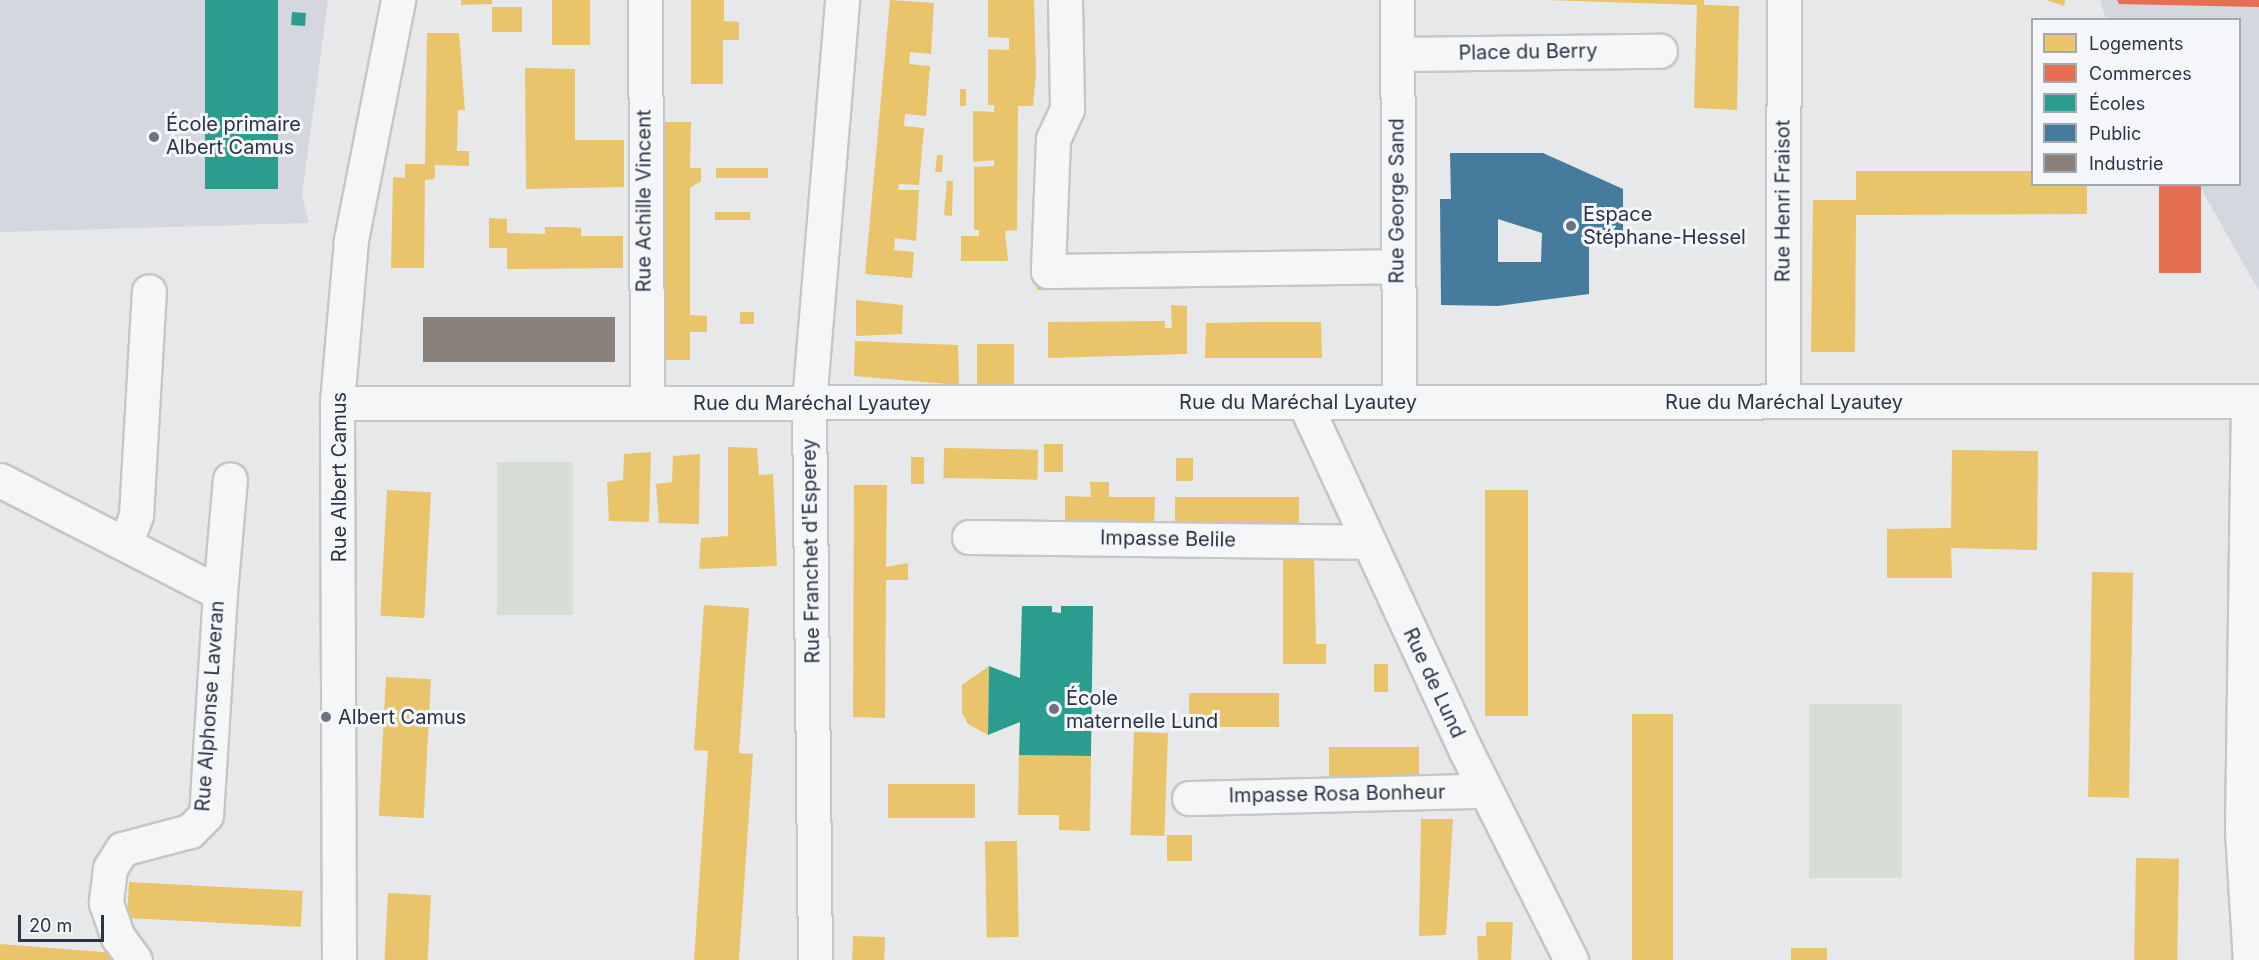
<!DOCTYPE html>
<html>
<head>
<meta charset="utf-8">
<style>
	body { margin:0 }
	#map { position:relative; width:2259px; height:960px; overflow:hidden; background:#e6e8ea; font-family:Inter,sans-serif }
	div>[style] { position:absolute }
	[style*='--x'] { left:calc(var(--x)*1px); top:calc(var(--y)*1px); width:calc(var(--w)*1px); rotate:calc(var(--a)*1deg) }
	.built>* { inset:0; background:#d4d7dd }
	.green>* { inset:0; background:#d6ded6; transform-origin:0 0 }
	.homes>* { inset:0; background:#e9c46a; transform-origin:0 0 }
	.shops>* { inset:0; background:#e76f51; transform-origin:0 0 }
	.schools>* { inset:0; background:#2a9d8f; transform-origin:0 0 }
	.public>* { inset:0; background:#457b9d }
	.industry>* { inset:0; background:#8a817c; transform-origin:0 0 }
	.roads { filter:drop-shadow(2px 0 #c4c6c8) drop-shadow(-2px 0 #c4c6c8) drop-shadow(0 2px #c4c6c8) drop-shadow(0 -2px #c4c6c8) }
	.minor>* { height:33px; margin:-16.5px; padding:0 16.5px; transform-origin:16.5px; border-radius:16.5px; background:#f5f6f7 }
	.dots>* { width:16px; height:16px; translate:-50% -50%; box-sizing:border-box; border:3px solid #f4f6f9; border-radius:50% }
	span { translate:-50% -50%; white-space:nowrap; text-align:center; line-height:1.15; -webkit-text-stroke:6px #f4f6f9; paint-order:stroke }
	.street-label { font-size:20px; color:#2b3445 }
	.poi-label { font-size:20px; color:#2b3445 }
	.left { translate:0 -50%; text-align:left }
	.legend { position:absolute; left:2031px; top:18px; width:210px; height:168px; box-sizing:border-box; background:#f4f6f9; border:2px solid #a4a8b1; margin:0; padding:8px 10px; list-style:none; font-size:18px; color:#2b3445 }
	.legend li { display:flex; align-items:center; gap:12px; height:30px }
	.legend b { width:30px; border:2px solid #a4a8b1 }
	.scale { position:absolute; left:18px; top:915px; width:86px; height:27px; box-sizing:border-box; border:3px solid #2b3445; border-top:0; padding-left:8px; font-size:18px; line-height:21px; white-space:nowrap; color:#2b3445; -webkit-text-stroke:4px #f4f6f9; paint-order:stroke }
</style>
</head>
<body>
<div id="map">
	<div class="built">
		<i style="clip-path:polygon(0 0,328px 0,302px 195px,309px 223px,0 232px)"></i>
		<i style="clip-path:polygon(2100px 0,2259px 0,2259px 291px,2199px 185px,2240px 184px,2240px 20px,2106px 19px)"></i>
	</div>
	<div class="green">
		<i style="left:497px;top:462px;width:76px;height:153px"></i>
		<i style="left:1809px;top:704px;width:93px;height:174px"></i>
	</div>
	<div class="homes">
		<i style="clip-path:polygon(461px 0,492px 0,492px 4px,461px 5px)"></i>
		<i style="left:552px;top:0;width:38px;height:45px"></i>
		<i style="clip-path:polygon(691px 0,724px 0,724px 21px,739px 22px,739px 40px,723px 40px,723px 84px,691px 84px)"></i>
		<i style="clip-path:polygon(890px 0,934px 3px,931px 54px,910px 52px,909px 64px,930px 66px,926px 116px,905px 114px,904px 126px,924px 128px,919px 185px,899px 184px,898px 190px,919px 190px,916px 241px,895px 238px,894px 250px,914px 252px,912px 278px,865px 274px)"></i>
		<i style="clip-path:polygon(988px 0,1034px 0,1036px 74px,1033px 106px,1018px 106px,1017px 230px,1005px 231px,1008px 261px,961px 261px,961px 236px,979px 236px,979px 230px,974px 230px,974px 167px,994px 166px,994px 160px,973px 162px,973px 111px,994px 112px,994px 105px,988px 105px,988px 49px,1009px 50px,1009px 38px,988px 37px)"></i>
		<i style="clip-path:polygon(1545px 0,1704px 0,1704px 5px,1739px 6px,1737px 110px,1694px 108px,1697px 5px)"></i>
		<i style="clip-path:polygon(2046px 0,2065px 0,2064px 6px)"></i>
		<i style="left:492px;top:7px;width:30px;height:25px"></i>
		<i style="clip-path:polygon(427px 33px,459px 33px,465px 110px,458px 110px,457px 151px,469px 151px,469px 166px,435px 165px,435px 179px,425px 180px,424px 268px,391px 268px,393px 177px,405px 178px,405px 164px,425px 164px)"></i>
		<i style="clip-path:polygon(525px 68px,575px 69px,575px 140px,624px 140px,624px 187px,526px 189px)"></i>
		<i style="left:960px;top:89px;width:6px;height:17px"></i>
		<i style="clip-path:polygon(658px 122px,691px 122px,690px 168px,701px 168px,701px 181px,690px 188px,690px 315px,707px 316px,707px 332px,690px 332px,690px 360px,657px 360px)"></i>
		<i style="clip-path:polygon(937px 155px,943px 155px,942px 172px,935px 172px)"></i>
		<i style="left:716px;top:168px;width:52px;height:10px"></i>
		<i style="clip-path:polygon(1856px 171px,2032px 171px,2032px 184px,2087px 184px,2087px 214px,1856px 215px,1855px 352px,1811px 352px,1813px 200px,1856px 200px)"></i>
		<i style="clip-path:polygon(947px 181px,953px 181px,952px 216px,944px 215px)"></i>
		<i style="left:715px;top:212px;width:35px;height:8px"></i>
		<i style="clip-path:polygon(489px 218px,507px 219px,507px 233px,545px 234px,545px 227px,564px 227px,581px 228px,581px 236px,623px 236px,623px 268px,507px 269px,507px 248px,489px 248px)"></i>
		<i style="left:1037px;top:281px;width:16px;height:9px"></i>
		<i style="clip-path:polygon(856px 300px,903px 305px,902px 334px,856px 336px)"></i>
		<i style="clip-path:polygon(1171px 305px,1187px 306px,1187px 354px,1048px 358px,1048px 322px,1165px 321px,1165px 328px,1172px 328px)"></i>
		<i style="left:740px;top:312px;width:14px;height:12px"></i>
		<i style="clip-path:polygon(1261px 322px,1321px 322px,1322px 358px,1205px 358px,1206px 323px)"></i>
		<i style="clip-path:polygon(855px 341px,958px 345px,959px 385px,854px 376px)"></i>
		<i style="left:977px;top:344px;width:37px;height:40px"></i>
		<i style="left:1044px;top:444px;width:19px;height:28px"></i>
		<i style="clip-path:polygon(728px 447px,757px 448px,759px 475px,773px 474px,777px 566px,699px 569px,701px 538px,728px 536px)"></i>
		<i style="left:944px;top:448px;width:94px;height:30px;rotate:1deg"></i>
		<i style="clip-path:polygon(1952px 450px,2038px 451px,2037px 550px,1951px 548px,1952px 578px,1887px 578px,1887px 529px,1951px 528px)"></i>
		<i style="clip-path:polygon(651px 452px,649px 522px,609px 521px,607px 482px,623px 480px,624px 454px)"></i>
		<i style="clip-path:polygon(700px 454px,699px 524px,659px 523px,656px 484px,672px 482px,673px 456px)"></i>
		<i style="left:911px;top:457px;width:13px;height:27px"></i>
		<i style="left:1176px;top:458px;width:17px;height:23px"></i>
		<i style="clip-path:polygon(1090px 482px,1109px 482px,1109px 497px,1155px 497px,1154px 528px,1065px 529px,1065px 496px,1091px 497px)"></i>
		<i style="clip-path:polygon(854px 485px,887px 485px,886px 567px,908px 563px,908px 580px,886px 580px,885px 718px,853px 717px)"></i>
		<i style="left:387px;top:490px;width:44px;height:126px;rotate:3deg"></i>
		<i style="left:1485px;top:490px;width:43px;height:226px"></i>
		<i style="left:1175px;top:497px;width:124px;height:32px"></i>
		<i style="clip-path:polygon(1283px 554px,1314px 554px,1316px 644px,1326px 644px,1326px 664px,1283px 664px)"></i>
		<i style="left:2092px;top:572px;width:41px;height:225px;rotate:1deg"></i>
		<i style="clip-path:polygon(704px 605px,749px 608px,739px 753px,753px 754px,739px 960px,694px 960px,708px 751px,694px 750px)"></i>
		<i style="left:1374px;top:664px;width:14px;height:28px"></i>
		<i style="clip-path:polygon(989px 666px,988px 735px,968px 724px,962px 713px,962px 685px)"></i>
		<i style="left:386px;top:677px;width:45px;height:139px;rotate:3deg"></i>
		<i style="left:1189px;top:693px;width:90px;height:34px"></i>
		<i style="left:1632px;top:714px;width:41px;height:246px"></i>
		<i style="left:1134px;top:732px;width:34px;height:103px;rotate:2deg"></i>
		<i style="left:1419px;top:747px;width:34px;height:90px;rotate:90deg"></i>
		<i style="clip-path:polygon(1019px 755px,1091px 756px,1090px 831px,1059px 830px,1059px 815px,1018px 815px)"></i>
		<i style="left:975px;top:784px;width:34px;height:87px;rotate:90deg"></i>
		<i style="clip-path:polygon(1421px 819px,1453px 819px,1446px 935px,1419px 936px)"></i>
		<i style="left:1167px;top:835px;width:25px;height:26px"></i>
		<i style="left:1017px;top:841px;width:96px;height:32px;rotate:89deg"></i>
		<i style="left:2136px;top:858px;width:43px;height:102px;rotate:1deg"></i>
		<i style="left:129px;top:882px;width:174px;height:36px;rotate:3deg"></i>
		<i style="left:388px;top:893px;width:43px;height:67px;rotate:3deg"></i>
		<i style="clip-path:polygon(1486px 922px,1513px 922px,1511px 960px,1478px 960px,1477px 936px,1486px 936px)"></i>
		<i style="left:853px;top:936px;width:32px;height:24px;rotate:2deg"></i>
		<i style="clip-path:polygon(0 944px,115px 953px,114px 960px,0 960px)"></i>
		<i style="left:1791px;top:948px;width:36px;height:12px"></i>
	</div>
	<div class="shops">
		<i style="clip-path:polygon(2117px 0,2259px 0,2259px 7px,2119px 4px)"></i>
		<i style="left:2159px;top:184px;width:42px;height:89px"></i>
	</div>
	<div class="schools">
		<i style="left:205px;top:0;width:73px;height:189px"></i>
		<i style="left:292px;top:12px;width:14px;height:13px;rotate:4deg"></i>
		<i style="clip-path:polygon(1022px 606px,1052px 606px,1052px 612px,1061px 613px,1061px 606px,1093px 606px,1091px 756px,1019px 755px,1020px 722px,988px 735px,989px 666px,1020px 678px)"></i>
	</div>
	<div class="public">
		<i style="clip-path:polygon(evenodd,1450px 153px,1543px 153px,1623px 189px,1623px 241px,1589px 242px,1589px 294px,1498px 306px,1441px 305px,1440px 199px,1451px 199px,1450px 153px,1498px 219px,1542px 233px,1541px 262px,1498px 262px,1498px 219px)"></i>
	</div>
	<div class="industry">
		<i style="left:423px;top:317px;width:192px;height:45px"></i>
	</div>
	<div class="roads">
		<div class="minor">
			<i style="--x:645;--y:0;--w:403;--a:89.7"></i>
			<i style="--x:1065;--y:0;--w:109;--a:88.9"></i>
			<i style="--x:1067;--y:109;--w:33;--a:115"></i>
			<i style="--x:1053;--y:139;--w:132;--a:92.2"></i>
			<i style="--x:1048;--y:271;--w:349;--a:-0.8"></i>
			<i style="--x:1397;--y:0;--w:402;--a:89.7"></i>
			<i style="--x:1397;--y:54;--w:263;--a:-0.7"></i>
			<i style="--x:1783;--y:401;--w:401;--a:-89.9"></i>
			<i style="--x:2248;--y:401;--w:430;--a:90.8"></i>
			<i style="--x:2242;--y:831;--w:129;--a:86.5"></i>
			<i style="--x:1304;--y:402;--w:385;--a:65.1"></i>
			<i style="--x:1466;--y:751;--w:234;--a:63.3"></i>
			<i style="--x:337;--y:403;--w:1922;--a:-0.06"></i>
			<i style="--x:0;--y:480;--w:247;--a:27.2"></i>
			<i style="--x:220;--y:593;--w:222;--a:93.6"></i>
			<i style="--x:206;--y:815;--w:23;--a:135"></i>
			<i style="--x:190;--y:831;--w:70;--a:165.2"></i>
			<i style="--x:122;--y:849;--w:22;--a:122"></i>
			<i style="--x:110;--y:868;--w:35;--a:97"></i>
			<i style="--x:106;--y:903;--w:36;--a:71"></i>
			<i style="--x:118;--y:937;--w:29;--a:54"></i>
			<i style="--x:969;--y:537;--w:398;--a:0.7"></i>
			<i style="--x:125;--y:544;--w:31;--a:-69"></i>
			<i style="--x:136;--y:515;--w:224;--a:-86.7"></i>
			<i style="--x:220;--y:593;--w:114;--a:-85"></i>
			<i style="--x:1189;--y:798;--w:296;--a:-1.4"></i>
			<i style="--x:339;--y:960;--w:557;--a:-90.21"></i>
			<i style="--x:337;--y:403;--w:164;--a:-85.1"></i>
			<i style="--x:351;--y:240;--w:245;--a:-78.9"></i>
			<i style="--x:815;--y:960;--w:557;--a:-90.62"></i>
			<i style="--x:809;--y:403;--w:404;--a:-85.3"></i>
		</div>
	</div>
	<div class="dots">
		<i style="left:154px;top:137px;background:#6c737f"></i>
		<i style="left:1571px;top:226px;background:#6c737f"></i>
		<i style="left:1054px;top:709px;background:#6c737f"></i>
		<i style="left:326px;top:717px;background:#6c737f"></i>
	</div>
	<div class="street-label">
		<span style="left:1528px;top:52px;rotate:-1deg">Place du Berry</span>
		<span style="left:644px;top:201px;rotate:-90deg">Rue Achille Vincent</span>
		<span style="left:1397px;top:201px;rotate:-90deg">Rue George Sand</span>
		<span style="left:1783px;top:201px;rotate:-90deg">Rue Henri Fraisot</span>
		<span style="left:1298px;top:402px">Rue du Maréchal Lyautey</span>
		<span style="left:1784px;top:402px">Rue du Maréchal Lyautey</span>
		<span style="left:812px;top:403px">Rue du Maréchal Lyautey</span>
		<span style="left:339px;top:477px;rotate:-90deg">Rue Albert Camus</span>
		<span style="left:1168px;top:539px;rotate:1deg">Impasse Belile</span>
		<span style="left:811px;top:551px;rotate:-91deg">Rue Franchet d'Esperey</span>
		<span style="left:1434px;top:683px;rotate:65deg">Rue de Lund</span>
		<span style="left:210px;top:706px;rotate:-86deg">Rue Alphonse Laveran</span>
		<span style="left:1337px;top:794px;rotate:-1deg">Impasse Rosa Bonheur</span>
	</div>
	<div class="poi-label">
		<span class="left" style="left:166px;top:136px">École primaire<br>Albert Camus</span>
		<span class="left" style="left:1583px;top:226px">Espace<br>Stéphane-Hessel</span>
		<span class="left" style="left:1066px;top:710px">École<br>maternelle Lund</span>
		<span class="left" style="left:338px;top:717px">Albert Camus</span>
	</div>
	<ul class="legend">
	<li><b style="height:16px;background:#e9c46a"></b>Logements</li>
	<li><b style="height:16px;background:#e76f51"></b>Commerces</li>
	<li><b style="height:16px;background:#2a9d8f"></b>Écoles</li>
	<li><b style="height:16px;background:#457b9d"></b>Public</li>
	<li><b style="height:16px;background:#8a817c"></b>Industrie</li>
	</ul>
	<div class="scale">20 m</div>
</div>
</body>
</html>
